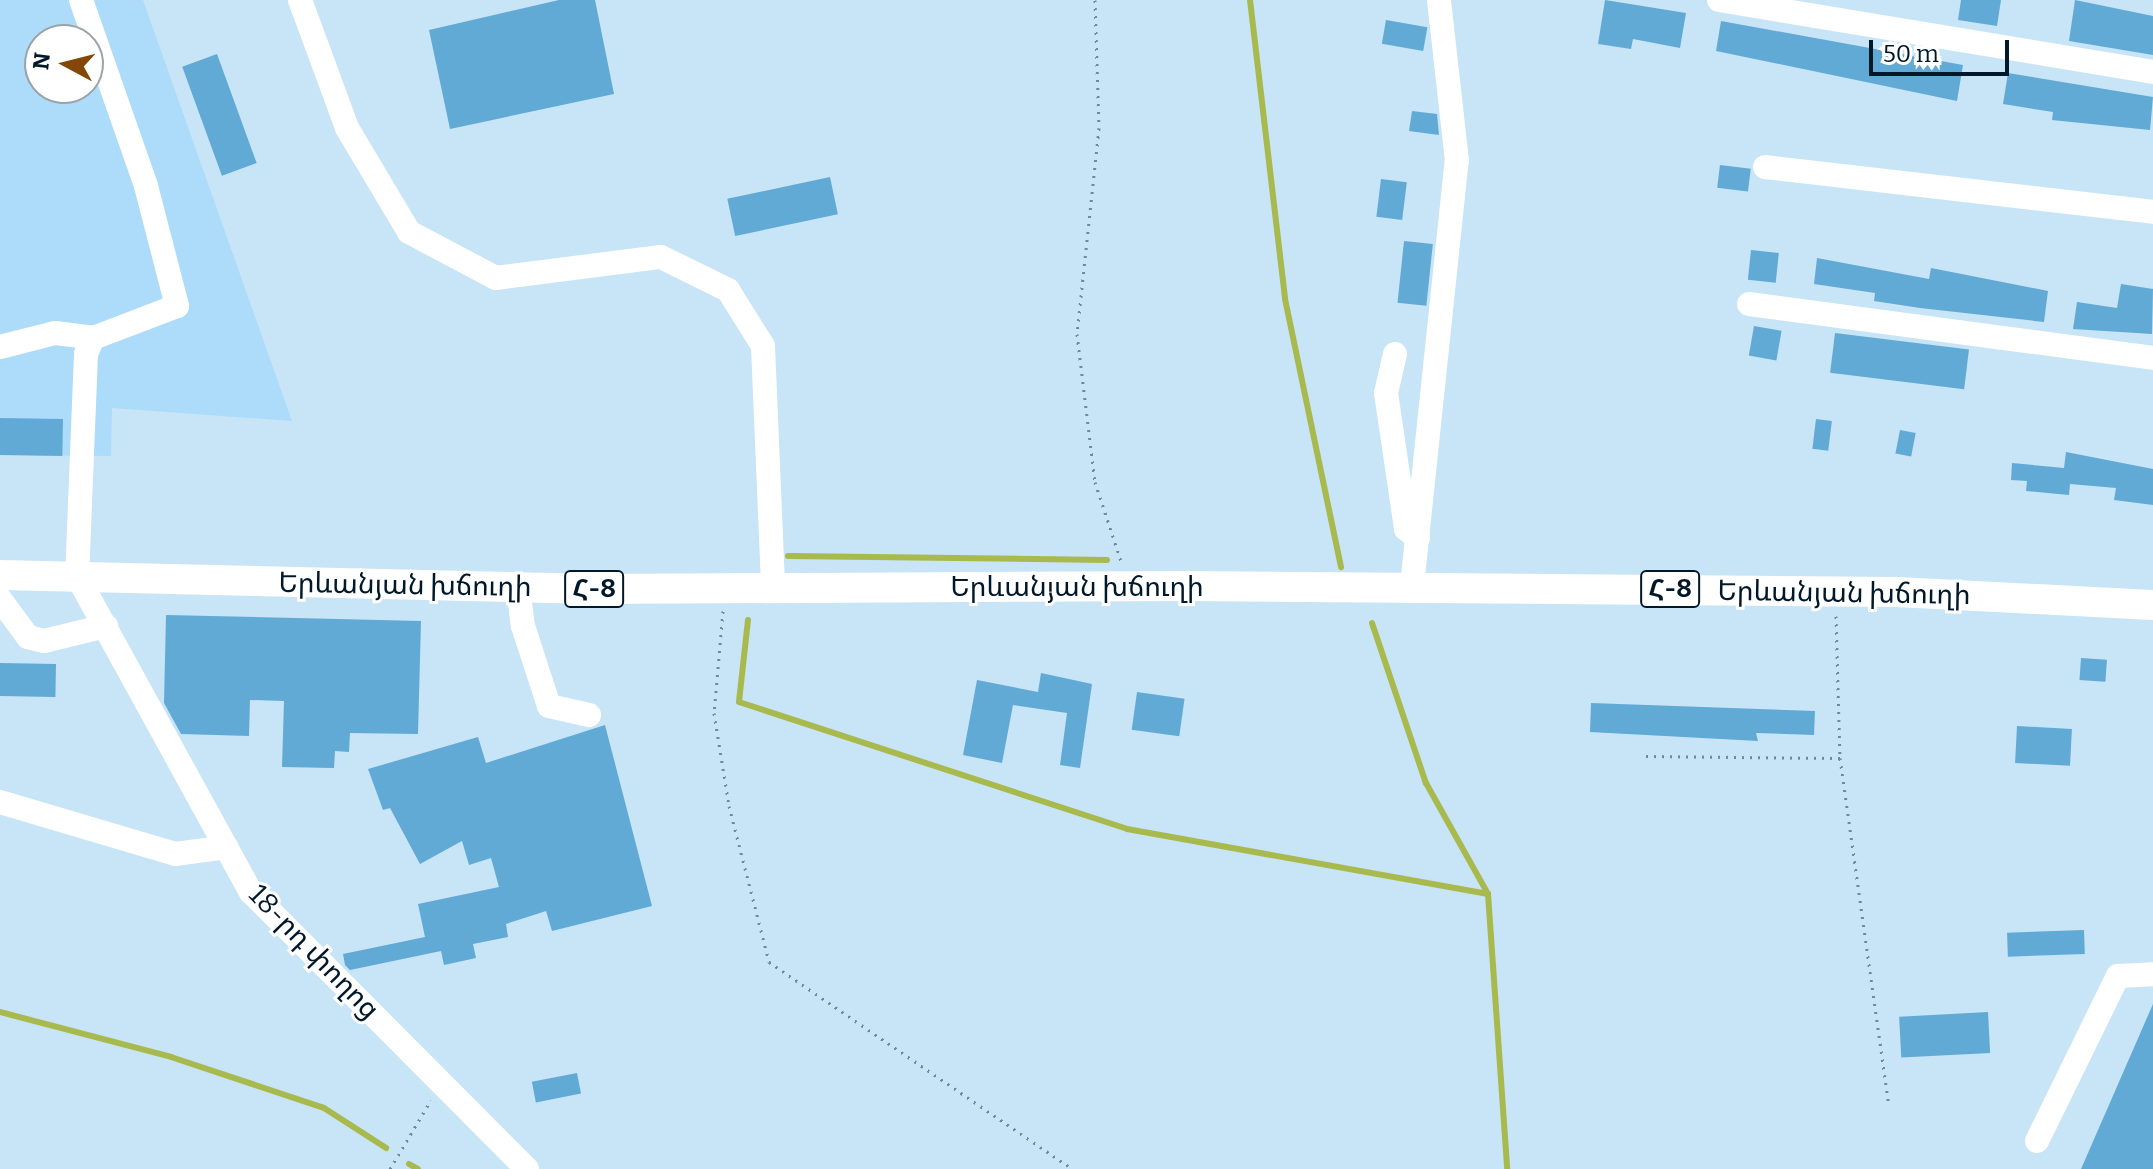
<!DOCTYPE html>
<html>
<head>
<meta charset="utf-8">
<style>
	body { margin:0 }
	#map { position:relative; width:2153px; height:1169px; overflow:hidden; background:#c8e4f7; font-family:Bitter,"Noto Sans Armenian",serif }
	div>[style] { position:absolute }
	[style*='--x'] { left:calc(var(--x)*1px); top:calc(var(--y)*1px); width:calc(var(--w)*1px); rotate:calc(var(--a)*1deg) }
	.built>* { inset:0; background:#addcfb }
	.stream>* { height:6px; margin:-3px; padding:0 3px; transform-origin:3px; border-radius:3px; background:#a8b94e }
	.building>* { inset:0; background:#61aad6; transform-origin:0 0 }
	.path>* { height:3px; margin-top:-1.5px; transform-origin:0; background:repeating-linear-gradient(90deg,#6f899b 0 2px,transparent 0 8px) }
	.minor>* { height:24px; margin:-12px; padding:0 12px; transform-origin:12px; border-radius:12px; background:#fff }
	.major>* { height:30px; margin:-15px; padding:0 15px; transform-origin:15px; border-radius:15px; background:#fff }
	span { translate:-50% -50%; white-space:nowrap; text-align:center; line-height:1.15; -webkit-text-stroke:6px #fff; paint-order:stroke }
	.shield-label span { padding:2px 6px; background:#fff; border:2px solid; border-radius:6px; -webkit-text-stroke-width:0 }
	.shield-label { font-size:26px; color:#001829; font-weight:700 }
	.street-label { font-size:28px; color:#001829 }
	.north { position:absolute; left:24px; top:24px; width:80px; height:80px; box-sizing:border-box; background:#fff; border:2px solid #99a3a9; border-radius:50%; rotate:277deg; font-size:22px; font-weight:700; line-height:32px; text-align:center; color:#001829 }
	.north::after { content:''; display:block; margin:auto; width:28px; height:36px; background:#854708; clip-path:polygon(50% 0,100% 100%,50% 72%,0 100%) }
	.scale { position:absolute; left:1869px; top:40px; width:140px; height:36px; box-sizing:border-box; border:4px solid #001829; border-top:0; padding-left:10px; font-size:24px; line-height:28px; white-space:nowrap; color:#001829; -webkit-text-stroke:6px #fff; paint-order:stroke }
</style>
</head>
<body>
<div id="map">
	<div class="built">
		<i style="clip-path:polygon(evenodd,0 0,143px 0,292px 421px,112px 408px,111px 456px,0 455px,0 0,40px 40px,88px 40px,88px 88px,40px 88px,40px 40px)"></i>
	</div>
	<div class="stream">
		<i style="--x:1250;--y:0;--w:301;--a:83.3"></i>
		<i style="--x:1285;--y:299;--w:274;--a:78.2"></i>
		<i style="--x:788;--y:556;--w:319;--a:0.7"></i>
		<i style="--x:748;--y:620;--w:82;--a:96.3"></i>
		<i style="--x:739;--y:702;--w:408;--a:18.1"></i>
		<i style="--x:1127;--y:829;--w:367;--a:10.2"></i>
		<i style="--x:1372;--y:623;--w:169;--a:71.4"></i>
		<i style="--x:1426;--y:783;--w:127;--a:60.8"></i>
		<i style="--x:1488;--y:894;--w:276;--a:86"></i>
		<i style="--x:0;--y:1012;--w:177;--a:14.7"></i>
		<i style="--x:171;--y:1057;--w:161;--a:18.4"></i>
		<i style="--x:324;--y:1108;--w:74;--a:32.8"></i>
		<i style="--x:409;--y:1164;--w:10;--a:29"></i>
	</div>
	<div class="building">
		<i style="clip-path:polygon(559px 0,595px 0,614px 94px,450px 129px,429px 30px)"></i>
		<i style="clip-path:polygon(1605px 0,1686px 13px,1680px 48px,1633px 39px,1631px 49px,1598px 44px)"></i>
		<i style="clip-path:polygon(1961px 0,2001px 0,1997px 26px,1958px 20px)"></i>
		<i style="clip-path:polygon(2075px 0,2153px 16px,2153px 55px,2069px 41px)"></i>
		<i style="left:1386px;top:20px;width:42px;height:24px;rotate:10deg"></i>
		<i style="clip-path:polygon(1721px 21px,1963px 65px,1957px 101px,1716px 51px)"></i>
		<i style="left:217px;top:54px;width:116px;height:37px;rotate:70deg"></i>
		<i style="clip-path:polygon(2008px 73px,2153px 97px,2150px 130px,2052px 120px,2053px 112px,2003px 104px)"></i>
		<i style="clip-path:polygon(1412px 111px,1437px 114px,1439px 135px,1409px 131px)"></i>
		<i style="left:1720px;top:165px;width:31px;height:23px;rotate:7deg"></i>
		<i style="left:830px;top:177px;width:38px;height:105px;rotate:78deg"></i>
		<i style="left:1381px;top:179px;width:26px;height:38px;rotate:7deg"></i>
		<i style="left:1404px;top:241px;width:29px;height:62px;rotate:6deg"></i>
		<i style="left:1751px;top:250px;width:28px;height:30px;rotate:6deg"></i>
		<i style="clip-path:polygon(1817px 258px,1929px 279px,1931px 268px,2048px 291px,2044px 322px,1920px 308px,1874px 301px,1875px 293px,1814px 284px)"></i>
		<i style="clip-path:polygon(2121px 284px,2153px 289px,2152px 334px,2073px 329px,2077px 302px,2117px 308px)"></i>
		<i style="left:1754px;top:326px;width:28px;height:30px;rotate:10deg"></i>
		<i style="left:1835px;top:333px;width:135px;height:40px;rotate:7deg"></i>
		<i style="left:0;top:418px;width:63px;height:37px;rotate:1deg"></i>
		<i style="left:1816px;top:419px;width:16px;height:30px;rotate:7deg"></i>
		<i style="left:1900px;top:430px;width:16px;height:24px;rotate:11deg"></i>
		<i style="clip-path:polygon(2066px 452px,2153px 469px,2153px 505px,2114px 500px,2116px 488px,2070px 484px,2069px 495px,2026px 491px,2027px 481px,2011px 480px,2012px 463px,2064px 468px)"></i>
		<i style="clip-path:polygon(166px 615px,421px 621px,418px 734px,350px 733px,349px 752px,335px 751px,334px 768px,282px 767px,284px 701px,250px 700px,249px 736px,181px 734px,164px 703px)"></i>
		<i style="left:2081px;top:658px;width:26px;height:22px;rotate:4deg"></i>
		<i style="left:0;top:663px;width:56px;height:33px;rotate:1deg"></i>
		<i style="clip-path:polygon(1041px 673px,1092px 684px,1080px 768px,1060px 765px,1067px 713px,1013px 705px,1002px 763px,963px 755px,977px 680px,1038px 692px)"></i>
		<i style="left:1137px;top:692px;width:48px;height:38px;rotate:8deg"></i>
		<i style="clip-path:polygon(1591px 703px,1815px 711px,1814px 735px,1756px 733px,1758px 741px,1590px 732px)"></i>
		<i style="clip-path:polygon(605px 725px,652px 906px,552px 931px,546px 911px,506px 924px,508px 937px,473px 944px,476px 958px,444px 965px,441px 951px,350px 970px,345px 965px,343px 954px,425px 937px,418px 904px,499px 887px,491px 858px,469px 865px,462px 841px,420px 864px,390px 808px,383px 810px,368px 769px,478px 737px,486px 763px)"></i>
		<i style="left:2017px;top:726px;width:55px;height:37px;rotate:3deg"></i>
		<i style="left:2084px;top:930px;width:24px;height:77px;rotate:88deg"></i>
		<i style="clip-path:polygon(2153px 1004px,2153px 1169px,2081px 1169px)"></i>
		<i style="left:1988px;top:1012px;width:41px;height:89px;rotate:87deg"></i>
		<i style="left:577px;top:1073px;width:21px;height:46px;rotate:79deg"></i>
	</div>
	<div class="path">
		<i style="--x:1095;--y:0;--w:128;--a:88.2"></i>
		<i style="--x:1099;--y:128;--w:207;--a:96.1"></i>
		<i style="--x:1077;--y:334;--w:149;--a:83.1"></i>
		<i style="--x:1095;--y:482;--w:83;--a:71.8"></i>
		<i style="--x:723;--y:611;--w:102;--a:95"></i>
		<i style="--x:714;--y:713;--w:94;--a:80.8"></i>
		<i style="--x:729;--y:806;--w:161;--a:75.6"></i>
		<i style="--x:769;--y:962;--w:367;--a:34.3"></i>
		<i style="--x:1836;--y:616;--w:142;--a:88.4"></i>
		<i style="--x:1840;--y:758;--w:350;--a:82"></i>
		<i style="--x:1646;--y:756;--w:194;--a:0.6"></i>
		<i style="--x:390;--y:1169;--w:80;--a:-59.3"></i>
	</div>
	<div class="minor">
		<i style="--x:81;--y:0;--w:197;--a:70.7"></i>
		<i style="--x:146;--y:186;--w:124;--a:75.5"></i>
		<i style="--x:177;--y:306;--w:90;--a:159.1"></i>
		<i style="--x:93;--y:338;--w:17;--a:114"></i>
		<i style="--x:86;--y:354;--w:222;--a:92.3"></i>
		<i style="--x:77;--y:576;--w:361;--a:61.2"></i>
		<i style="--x:251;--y:892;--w:391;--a:45.1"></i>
		<i style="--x:300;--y:0;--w:136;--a:69.8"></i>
		<i style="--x:347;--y:128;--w:121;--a:59.2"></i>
		<i style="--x:409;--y:232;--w:98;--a:27.9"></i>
		<i style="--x:496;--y:278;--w:166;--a:-7.3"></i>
		<i style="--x:661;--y:257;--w:75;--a:26.2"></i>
		<i style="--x:728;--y:290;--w:66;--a:58"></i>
		<i style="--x:763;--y:346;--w:241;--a:87.6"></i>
		<i style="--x:1719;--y:0;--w:440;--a:9.4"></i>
		<i style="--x:1765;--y:167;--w:391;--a:6.6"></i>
		<i style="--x:1749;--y:304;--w:408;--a:7.6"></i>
		<i style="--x:0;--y:347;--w:57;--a:-14.3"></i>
		<i style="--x:55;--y:333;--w:38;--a:7"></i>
		<i style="--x:1395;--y:354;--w:40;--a:103"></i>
		<i style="--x:1386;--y:393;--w:137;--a:81.6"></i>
		<i style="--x:1406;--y:529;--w:15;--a:37"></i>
		<i style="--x:1412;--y:586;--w:427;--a:-84"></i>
		<i style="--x:1457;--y:161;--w:162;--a:-96.4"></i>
		<i style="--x:518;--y:587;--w:39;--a:83"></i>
		<i style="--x:523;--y:626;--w:84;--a:72"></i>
		<i style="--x:549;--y:706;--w:41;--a:12.7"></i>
		<i style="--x:0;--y:599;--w:47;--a:53.6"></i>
		<i style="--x:28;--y:637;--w:16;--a:14"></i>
		<i style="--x:44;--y:641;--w:64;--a:-13.6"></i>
		<i style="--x:0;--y:802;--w:183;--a:16.5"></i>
		<i style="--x:175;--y:854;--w:52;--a:-7.7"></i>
		<i style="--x:2037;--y:1141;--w:184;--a:-63.9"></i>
		<i style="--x:2118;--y:976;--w:35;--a:-3"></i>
	</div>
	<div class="major">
		<i style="--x:0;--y:575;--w:591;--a:1.36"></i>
		<i style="--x:591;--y:589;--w:596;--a:-0.29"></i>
		<i style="--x:1187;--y:586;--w:710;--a:0.48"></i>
		<i style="--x:1897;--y:592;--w:256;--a:2.9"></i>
	</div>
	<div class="shield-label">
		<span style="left:594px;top:589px">Հ-8</span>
		<span style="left:1670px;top:589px">Հ-8</span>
	</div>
	<div class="street-label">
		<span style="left:405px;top:585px;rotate:1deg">Երևանյան խճուղի</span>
		<span style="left:1077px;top:587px">Երևանյան խճուղի</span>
		<span style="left:1844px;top:593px;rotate:1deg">Երևանյան խճուղի</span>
		<span style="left:314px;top:952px;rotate:46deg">18-րդ փողոց</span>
	</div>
	<div class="north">N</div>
	<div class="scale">50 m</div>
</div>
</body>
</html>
